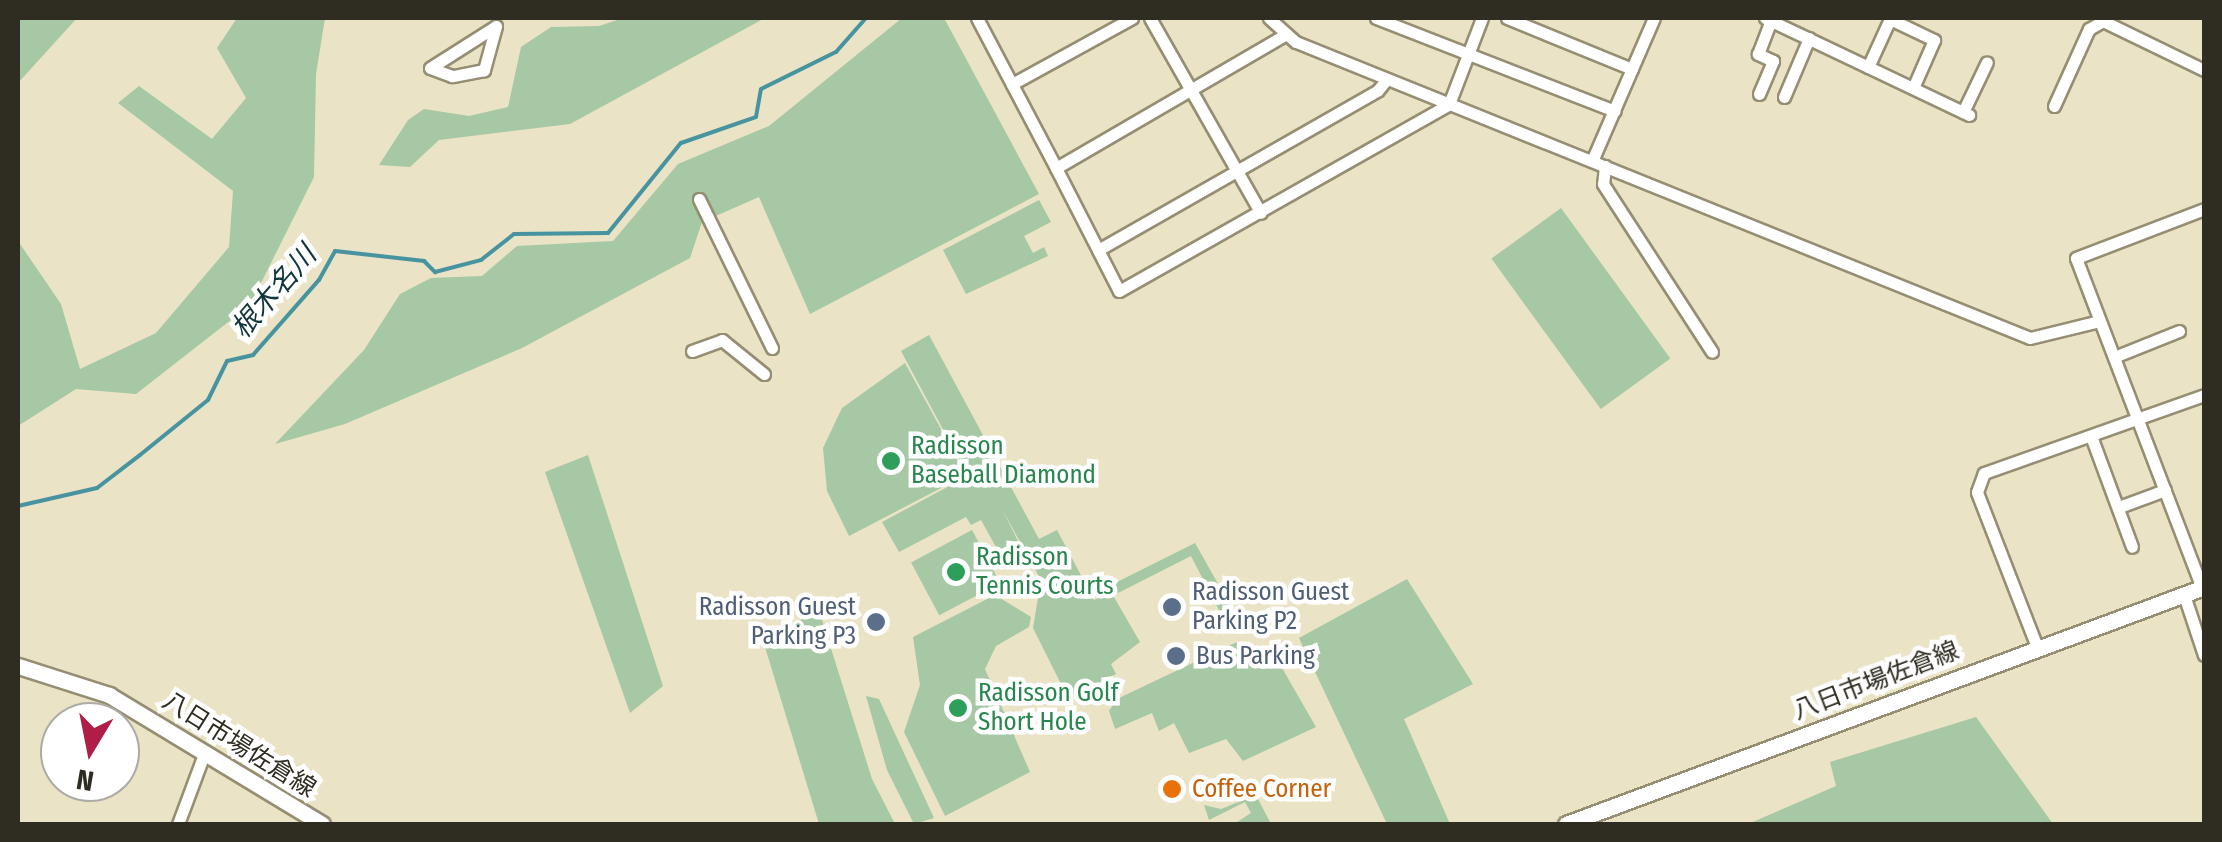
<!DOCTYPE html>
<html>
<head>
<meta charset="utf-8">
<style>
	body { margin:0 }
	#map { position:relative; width:2222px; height:842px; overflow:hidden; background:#eae3c5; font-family:"Fira Sans Condensed","Noto Sans JP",sans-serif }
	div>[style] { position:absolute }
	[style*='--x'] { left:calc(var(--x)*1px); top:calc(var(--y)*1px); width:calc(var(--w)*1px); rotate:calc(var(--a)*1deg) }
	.green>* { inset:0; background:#a6c8a4; transform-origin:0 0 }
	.stream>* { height:4px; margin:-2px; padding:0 2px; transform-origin:2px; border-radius:2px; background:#4794a0 }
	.roads { filter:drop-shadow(2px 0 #958e73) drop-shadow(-2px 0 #958e73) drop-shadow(0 2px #958e73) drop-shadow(0 -2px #958e73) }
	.minor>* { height:11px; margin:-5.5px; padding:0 5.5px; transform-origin:5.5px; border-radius:5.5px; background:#fff }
	.major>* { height:15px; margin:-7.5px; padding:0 7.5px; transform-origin:7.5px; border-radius:7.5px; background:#fff }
	.dots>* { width:28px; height:28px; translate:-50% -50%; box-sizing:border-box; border:5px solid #fff; border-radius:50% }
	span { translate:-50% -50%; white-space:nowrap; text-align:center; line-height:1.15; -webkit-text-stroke:9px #fff; paint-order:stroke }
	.leisure-label { font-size:25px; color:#27864d }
	.left { translate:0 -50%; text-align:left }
	.service-label { font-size:25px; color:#4e5e75 }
	.right { translate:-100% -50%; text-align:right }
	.street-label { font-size:25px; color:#2f2c21 }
	.food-label { font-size:25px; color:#c56008 }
	.water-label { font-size:28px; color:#10353b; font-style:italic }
	.frame { position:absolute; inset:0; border:20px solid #2f2c21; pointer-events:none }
	.north { position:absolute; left:40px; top:702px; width:100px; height:100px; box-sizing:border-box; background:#fff; border:2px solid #acaba6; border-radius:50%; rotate:190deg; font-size:28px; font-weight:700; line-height:40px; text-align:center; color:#2f2c21 }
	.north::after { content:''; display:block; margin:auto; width:35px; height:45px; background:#b01d47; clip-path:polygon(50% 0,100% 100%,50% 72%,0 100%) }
</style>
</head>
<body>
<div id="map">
	<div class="green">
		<i style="clip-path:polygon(18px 18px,77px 18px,18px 83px)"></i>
		<i style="clip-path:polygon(237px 18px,325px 18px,316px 74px,314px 177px,250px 305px,136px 394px,76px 389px,18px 426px,18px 241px,61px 304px,80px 369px,156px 333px,229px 247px,233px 191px,118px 103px,139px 86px,212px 139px,246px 98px,217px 48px)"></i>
		<i style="clip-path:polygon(623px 18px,765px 18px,570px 124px,439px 140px,410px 167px,379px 165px,408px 120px,424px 109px,469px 116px,508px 107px,521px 47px,551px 27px,599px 26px)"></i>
		<i style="clip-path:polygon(902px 18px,944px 18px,1039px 194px,810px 314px,759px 197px,702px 222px,690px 258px,522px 348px,345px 424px,275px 444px,364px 350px,400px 294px,431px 278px,482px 276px,517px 246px,613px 241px,678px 164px,769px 126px)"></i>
		<i style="clip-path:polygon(1039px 200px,1051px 222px,1024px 236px,1033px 253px,1044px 247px,1048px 256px,966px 294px,943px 250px)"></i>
		<i style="left:1561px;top:208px;width:186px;height:86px;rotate:54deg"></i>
		<i style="clip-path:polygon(929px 335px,1039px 539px,1057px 530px,1094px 600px,1111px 592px,1140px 642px,1111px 664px,1116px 674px,1068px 698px,1033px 628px,1041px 580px,1002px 509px,1026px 557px,1007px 567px,981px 520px,971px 525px,966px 517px,899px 552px,882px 522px,968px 476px,901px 351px)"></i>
		<i style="clip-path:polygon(905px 363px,966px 475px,849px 536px,827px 491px,823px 448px,842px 408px)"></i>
		<i style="clip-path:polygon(588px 455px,663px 686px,630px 713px,545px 472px)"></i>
		<i style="left:972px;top:530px;width:60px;height:69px;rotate:62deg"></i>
		<i style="clip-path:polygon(1195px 543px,1235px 614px,1224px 620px,1191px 556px,1118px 593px,1113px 584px)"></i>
		<i style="clip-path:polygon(1407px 579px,1473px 684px,1404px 719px,1450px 824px,1387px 824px,1299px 638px)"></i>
		<i style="clip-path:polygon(995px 595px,1031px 617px,1029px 627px,996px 646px,985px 669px,1030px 772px,945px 816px,904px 732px,920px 685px,913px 637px)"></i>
		<i style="clip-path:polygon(818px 607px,872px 779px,895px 824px,819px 824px,765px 647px)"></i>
		<i style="clip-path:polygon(1239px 641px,1278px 661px,1316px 727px,1243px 761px,1226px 739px,1189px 753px,1174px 723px,1159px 731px,1152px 713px,1115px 729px,1109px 711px,1117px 699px)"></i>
		<i style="clip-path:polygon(866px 696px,879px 699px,934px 818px,914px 824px,887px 770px)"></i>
		<i style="clip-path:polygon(1976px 717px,2053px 824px,1748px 824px,1836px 786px,1830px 762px)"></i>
		<i style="clip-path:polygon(1256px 795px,1271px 824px,1234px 824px,1251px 813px,1245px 802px,1209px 820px,1204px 805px,1221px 809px)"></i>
	</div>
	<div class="stream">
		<i style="--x:18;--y:506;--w:81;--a:-12.8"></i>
		<i style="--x:97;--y:488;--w:54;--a:-37.5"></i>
		<i style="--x:140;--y:455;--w:87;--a:-39"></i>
		<i style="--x:208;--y:400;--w:43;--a:-64"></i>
		<i style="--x:227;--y:361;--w:27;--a:-13"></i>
		<i style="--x:253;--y:355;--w:100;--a:-48.7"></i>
		<i style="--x:319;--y:280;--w:33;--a:-61"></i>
		<i style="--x:335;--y:251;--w:90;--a:6.4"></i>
		<i style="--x:424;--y:261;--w:16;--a:45"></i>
		<i style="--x:435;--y:272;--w:48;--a:-14.6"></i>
		<i style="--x:481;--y:260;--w:42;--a:-38.2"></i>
		<i style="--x:514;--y:234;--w:94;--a:-0.6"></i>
		<i style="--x:608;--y:233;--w:116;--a:-51"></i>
		<i style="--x:681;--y:143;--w:79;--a:-19.1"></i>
		<i style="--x:756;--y:117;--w:28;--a:-80"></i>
		<i style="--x:761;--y:89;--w:84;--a:-26.3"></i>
		<i style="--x:836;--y:52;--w:45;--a:-48.6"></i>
	</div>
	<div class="roads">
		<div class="minor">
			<i style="--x:977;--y:18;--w:170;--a:62.2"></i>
			<i style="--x:1056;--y:168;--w:263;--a:-30.2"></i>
			<i style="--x:1150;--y:18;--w:224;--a:60.4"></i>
			<i style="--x:1269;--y:18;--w:36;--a:42"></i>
			<i style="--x:1296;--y:42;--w:791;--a:21.96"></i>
			<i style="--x:2030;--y:338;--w:71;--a:-13.8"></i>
			<i style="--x:1376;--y:18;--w:256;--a:21.3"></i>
			<i style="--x:1507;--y:18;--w:135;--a:22.2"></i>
			<i style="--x:1765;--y:18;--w:226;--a:25.4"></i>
			<i style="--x:496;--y:26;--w:46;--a:105.3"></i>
			<i style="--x:484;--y:70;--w:33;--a:169"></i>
			<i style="--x:452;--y:76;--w:23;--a:-160"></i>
			<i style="--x:430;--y:68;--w:78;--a:-32.5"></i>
			<i style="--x:1868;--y:67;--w:53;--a:-65.4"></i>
			<i style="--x:1890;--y:19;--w:49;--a:25.5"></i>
			<i style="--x:1934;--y:40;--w:52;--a:113.6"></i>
			<i style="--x:1012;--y:84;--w:137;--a:-28.8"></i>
			<i style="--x:1759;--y:94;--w:36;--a:-67"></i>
			<i style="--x:1773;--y:61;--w:17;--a:-155"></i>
			<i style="--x:1758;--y:54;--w:36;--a:-69"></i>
			<i style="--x:1784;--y:97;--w:64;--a:-67"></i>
			<i style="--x:2054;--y:106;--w:85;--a:-65.6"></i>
			<i style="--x:2089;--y:29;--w:16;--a:-30"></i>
			<i style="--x:2103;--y:21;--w:112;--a:25.9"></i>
			<i style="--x:1963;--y:112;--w:55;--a:-64.4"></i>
			<i style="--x:1592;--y:161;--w:156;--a:-66.6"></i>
			<i style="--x:1605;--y:166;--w:18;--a:96"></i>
			<i style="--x:1603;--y:184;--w:200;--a:57"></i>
			<i style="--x:1056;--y:168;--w:138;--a:62.9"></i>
			<i style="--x:1119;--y:291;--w:379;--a:-29.5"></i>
			<i style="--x:1449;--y:104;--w:92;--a:-69"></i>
			<i style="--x:699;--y:199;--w:166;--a:63.9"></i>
			<i style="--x:1098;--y:250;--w:322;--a:-29.7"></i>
			<i style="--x:1378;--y:90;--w:14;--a:-51"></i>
			<i style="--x:692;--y:351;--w:32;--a:-20"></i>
			<i style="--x:722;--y:340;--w:54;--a:39"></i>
			<i style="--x:2114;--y:357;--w:70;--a:-21.8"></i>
			<i style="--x:2091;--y:436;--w:118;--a:69.7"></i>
			<i style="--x:2119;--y:507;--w:49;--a:-20.3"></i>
			<i style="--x:2202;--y:588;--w:353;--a:-110.9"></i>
			<i style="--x:2076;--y:258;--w:137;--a:-20.9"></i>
			<i style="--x:2184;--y:595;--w:63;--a:71.6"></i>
			<i style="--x:2037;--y:647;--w:166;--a:-111.2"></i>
			<i style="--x:1977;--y:492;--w:20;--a:-70"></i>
			<i style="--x:1984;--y:473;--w:233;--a:-19.5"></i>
			<i style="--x:178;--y:824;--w:75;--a:-69.6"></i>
		</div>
		<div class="major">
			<i style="--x:18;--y:666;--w:96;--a:17.7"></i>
			<i style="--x:109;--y:695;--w:249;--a:31.2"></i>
			<i style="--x:1566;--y:824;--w:681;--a:-20.38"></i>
		</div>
	</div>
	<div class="dots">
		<i style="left:891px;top:461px;background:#2e9e5b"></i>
		<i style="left:956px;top:572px;background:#2e9e5b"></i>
		<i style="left:1172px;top:607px;background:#5c6f8a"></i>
		<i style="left:876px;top:622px;background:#5c6f8a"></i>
		<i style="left:1176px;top:656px;background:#5c6f8a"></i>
		<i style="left:958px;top:708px;background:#2e9e5b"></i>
		<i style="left:1172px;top:789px;background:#e8710a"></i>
	</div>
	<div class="leisure-label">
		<span class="left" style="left:911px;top:461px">Radisson<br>Baseball Diamond</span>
		<span class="left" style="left:976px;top:572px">Radisson<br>Tennis Courts</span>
		<span class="left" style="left:978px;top:708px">Radisson Golf<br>Short Hole</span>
	</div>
	<div class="service-label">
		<span class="left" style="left:1192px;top:607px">Radisson Guest<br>Parking P2</span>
		<span class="right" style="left:856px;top:622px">Radisson Guest<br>Parking P3</span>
		<span class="left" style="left:1196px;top:656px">Bus Parking</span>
	</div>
	<div class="street-label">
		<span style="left:1876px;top:681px;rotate:-21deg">八日市場佐倉線</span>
		<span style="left:239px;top:745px;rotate:32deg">八日市場佐倉線</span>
	</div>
	<div class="food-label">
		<span class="left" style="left:1192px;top:789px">Coffee Corner</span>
	</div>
	<div class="water-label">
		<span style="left:274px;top:292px;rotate:-49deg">根木名川</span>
	</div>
	<div class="frame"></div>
	<div class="north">N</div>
</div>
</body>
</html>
